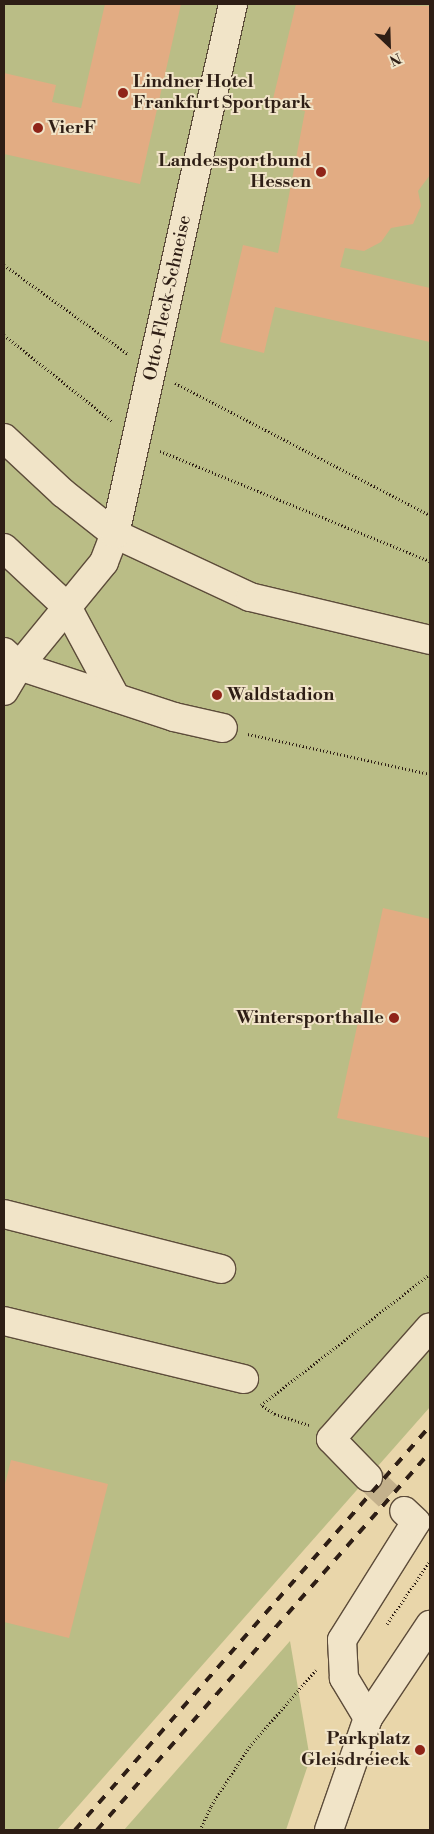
<!DOCTYPE html>
<html>
<head>
<meta charset="utf-8">
<style>
	body { margin:0 }
	#map { position:relative; width:434px; height:1834px; overflow:hidden; background:#e9d6aa; font-family:"Libre Bodoni",serif }
	div>[style] { position:absolute }
	[style*='--x'] { left:calc(var(--x)*1px); top:calc(var(--y)*1px); width:calc(var(--w)*1px); rotate:calc(var(--a)*1deg) }
	.green>* { inset:0; background:#babd86 }
	.building>* { inset:0; background:#e2ac83 }
	.minor-tunnel>* { height:28px; margin-top:-14px; transform-origin:0; background:repeating-linear-gradient(90deg,#c4b18c 0 28px,transparent 0 42px) }
	.path>* { height:3px; margin-top:-1.5px; transform-origin:0; background:repeating-linear-gradient(90deg,#2e1e15 0 1px,transparent 0 3.5px) }
	.roads { filter:drop-shadow(1px 0 #5d4c3a) drop-shadow(-1px 0 #5d4c3a) drop-shadow(0 1px #5d4c3a) drop-shadow(0 -1px #5d4c3a) }
	.minor>* { height:28px; margin:-14px; padding:0 14px; transform-origin:14px; border-radius:14px; background:#f1e4c8 }
	.rail>* { height:4px; margin-top:-2px; transform-origin:0; background:repeating-linear-gradient(90deg,#2e1e15 0 9px,transparent 0 18px) }
	.dots>* { width:14px; height:14px; translate:-50% -50%; box-sizing:border-box; border:2px solid #f1e4c8; border-radius:50% }
	span { translate:-50% -50%; white-space:nowrap; text-align:center; line-height:1.15; -webkit-text-stroke:4px #f1e4c8; paint-order:stroke }
	.poi-label { font-size:18px; color:#2e1e15; font-weight:700 }
	.left { translate:0 -50%; text-align:left }
	.right { translate:-100% -50%; text-align:right }
	.street-label { font-size:18px; color:#2e1e15 }
	.frame { position:absolute; inset:0; border:5px solid #2e1e15; pointer-events:none }
	.north { position:absolute; left:364px; top:20px; width:50px; height:50px; -webkit-text-stroke:4px #f1e4c8; paint-order:stroke; rotate:156deg; font-size:14px; font-weight:700; line-height:20px; text-align:center; color:#2e1e15 }
	.north::after { content:''; display:block; margin:auto; width:18px; height:22px; background:#2e1e15; clip-path:polygon(50% 0,100% 100%,50% 72%,0 100%) }
</style>
</head>
<body>
<div id="map">
	<div class="green">
		<i style="clip-path:polygon(4px 4px,430px 4px,430px 1407px,57px 1830px,4px 1830px)"></i>
		<i style="clip-path:polygon(290px 1641px,310px 1759px,286px 1830px,124px 1830px)"></i>
	</div>
	<div class="building">
		<i style="clip-path:polygon(105px 4px,181px 4px,140px 184px,4px 154px,4px 73px,56px 85px,52px 102px,81px 108px)"></i>
		<i style="clip-path:polygon(296px 4px,430px 6px,430px 175px,418px 191px,421px 206px,413px 224px,391px 228px,381px 242px,364px 251px,345px 248px,340px 267px,430px 288px,430px 342px,275px 307px,264px 353px,220px 342px,243px 245px,278px 253px,305px 111px,272px 103px)"></i>
		<i style="clip-path:polygon(383px 908px,430px 919px,430px 1138px,337px 1118px)"></i>
		<i style="clip-path:polygon(11px 1460px,108px 1484px,69px 1638px,4px 1622px,4px 1488px)"></i>
	</div>
	<div class="minor-tunnel">
		<i style="--x:368;--y:1477;--w:50;--a:43.4"></i>
	</div>
	<div class="path">
		<i style="--x:4;--y:265;--w:153;--a:35.7"></i>
		<i style="--x:4;--y:335;--w:139;--a:38.6"></i>
		<i style="--x:175;--y:383;--w:287;--a:27.4"></i>
		<i style="--x:160;--y:451;--w:292;--a:22.2"></i>
		<i style="--x:248;--y:734;--w:186;--a:12.4"></i>
		<i style="--x:309;--y:1425;--w:36;--a:-162"></i>
		<i style="--x:275;--y:1414;--w:17;--a:-147"></i>
		<i style="--x:261;--y:1405;--w:214;--a:-37.8"></i>
		<i style="--x:387;--y:1624;--w:76;--a:-55.7"></i>
		<i style="--x:200;--y:1830;--w:26;--a:-65"></i>
		<i style="--x:211;--y:1806;--w:70;--a:-57.2"></i>
		<i style="--x:249;--y:1747;--w:102;--a:-49"></i>
	</div>
	<div class="roads">
		<div class="minor">
			<i style="--x:4;--y:438;--w:81;--a:43"></i>
			<i style="--x:63;--y:493;--w:66;--a:38.3"></i>
			<i style="--x:115;--y:534;--w:149;--a:25"></i>
			<i style="--x:250;--y:597;--w:185;--a:13.4"></i>
			<i style="--x:4;--y:548;--w:86;--a:43.1"></i>
			<i style="--x:67;--y:607;--w:103;--a:61.7"></i>
			<i style="--x:4;--y:652;--w:21;--a:43"></i>
			<i style="--x:19;--y:666;--w:163;--a:18.2"></i>
			<i style="--x:174;--y:717;--w:50;--a:12.7"></i>
			<i style="--x:4;--y:691;--w:29;--a:-59"></i>
			<i style="--x:19;--y:666;--w:134;--a:-50.7"></i>
			<i style="--x:104;--y:562;--w:30;--a:-69"></i>
			<i style="--x:115;--y:534;--w:543;--a:-77.45"></i>
			<i style="--x:4;--y:1214;--w:224;--a:14.2"></i>
			<i style="--x:4;--y:1321;--w:247;--a:13.6"></i>
			<i style="--x:368;--y:1477;--w:53;--a:-134.2"></i>
			<i style="--x:331;--y:1439;--w:149;--a:-48.5"></i>
			<i style="--x:368;--y:1718;--w:47;--a:-121"></i>
			<i style="--x:344;--y:1678;--w:38;--a:-93"></i>
			<i style="--x:342;--y:1640;--w:139;--a:-57.9"></i>
			<i style="--x:416;--y:1522;--w:16;--a:-137"></i>
			<i style="--x:329;--y:1830;--w:119;--a:-70.8"></i>
			<i style="--x:368;--y:1718;--w:112;--a:-56.3"></i>
		</div>
	</div>
	<div class="rail">
		<i style="--x:75;--y:1830;--w:538;--a:-48.69"></i>
		<i style="--x:97;--y:1830;--w:504;--a:-48.62"></i>
	</div>
	<div class="dots">
		<i style="left:123px;top:93px;background:#8f2418"></i>
		<i style="left:38px;top:128px;background:#8f2418"></i>
		<i style="left:321px;top:172px;background:#8f2418"></i>
		<i style="left:217px;top:695px;background:#8f2418"></i>
		<i style="left:394px;top:1018px;background:#8f2418"></i>
		<i style="left:420px;top:1750px;background:#8f2418"></i>
	</div>
	<div class="poi-label">
		<span class="left" style="left:133px;top:93px">Lindner Hotel<br>Frankfurt Sportpark</span>
		<span class="left" style="left:48px;top:128px">VierF</span>
		<span class="right" style="left:311px;top:172px">Landessportbund<br>Hessen</span>
		<span class="left" style="left:227px;top:695px">Waldstadion</span>
		<span class="right" style="left:384px;top:1018px">Wintersporthalle</span>
		<span class="right" style="left:410px;top:1750px">Parkplatz<br>Gleisdreieck</span>
	</div>
	<div class="street-label">
		<span style="left:168px;top:298px;rotate:-78deg">Otto-Fleck-Schneise</span>
	</div>
	<div class="frame"></div>
	<div class="north">N</div>
</div>
</body>
</html>
